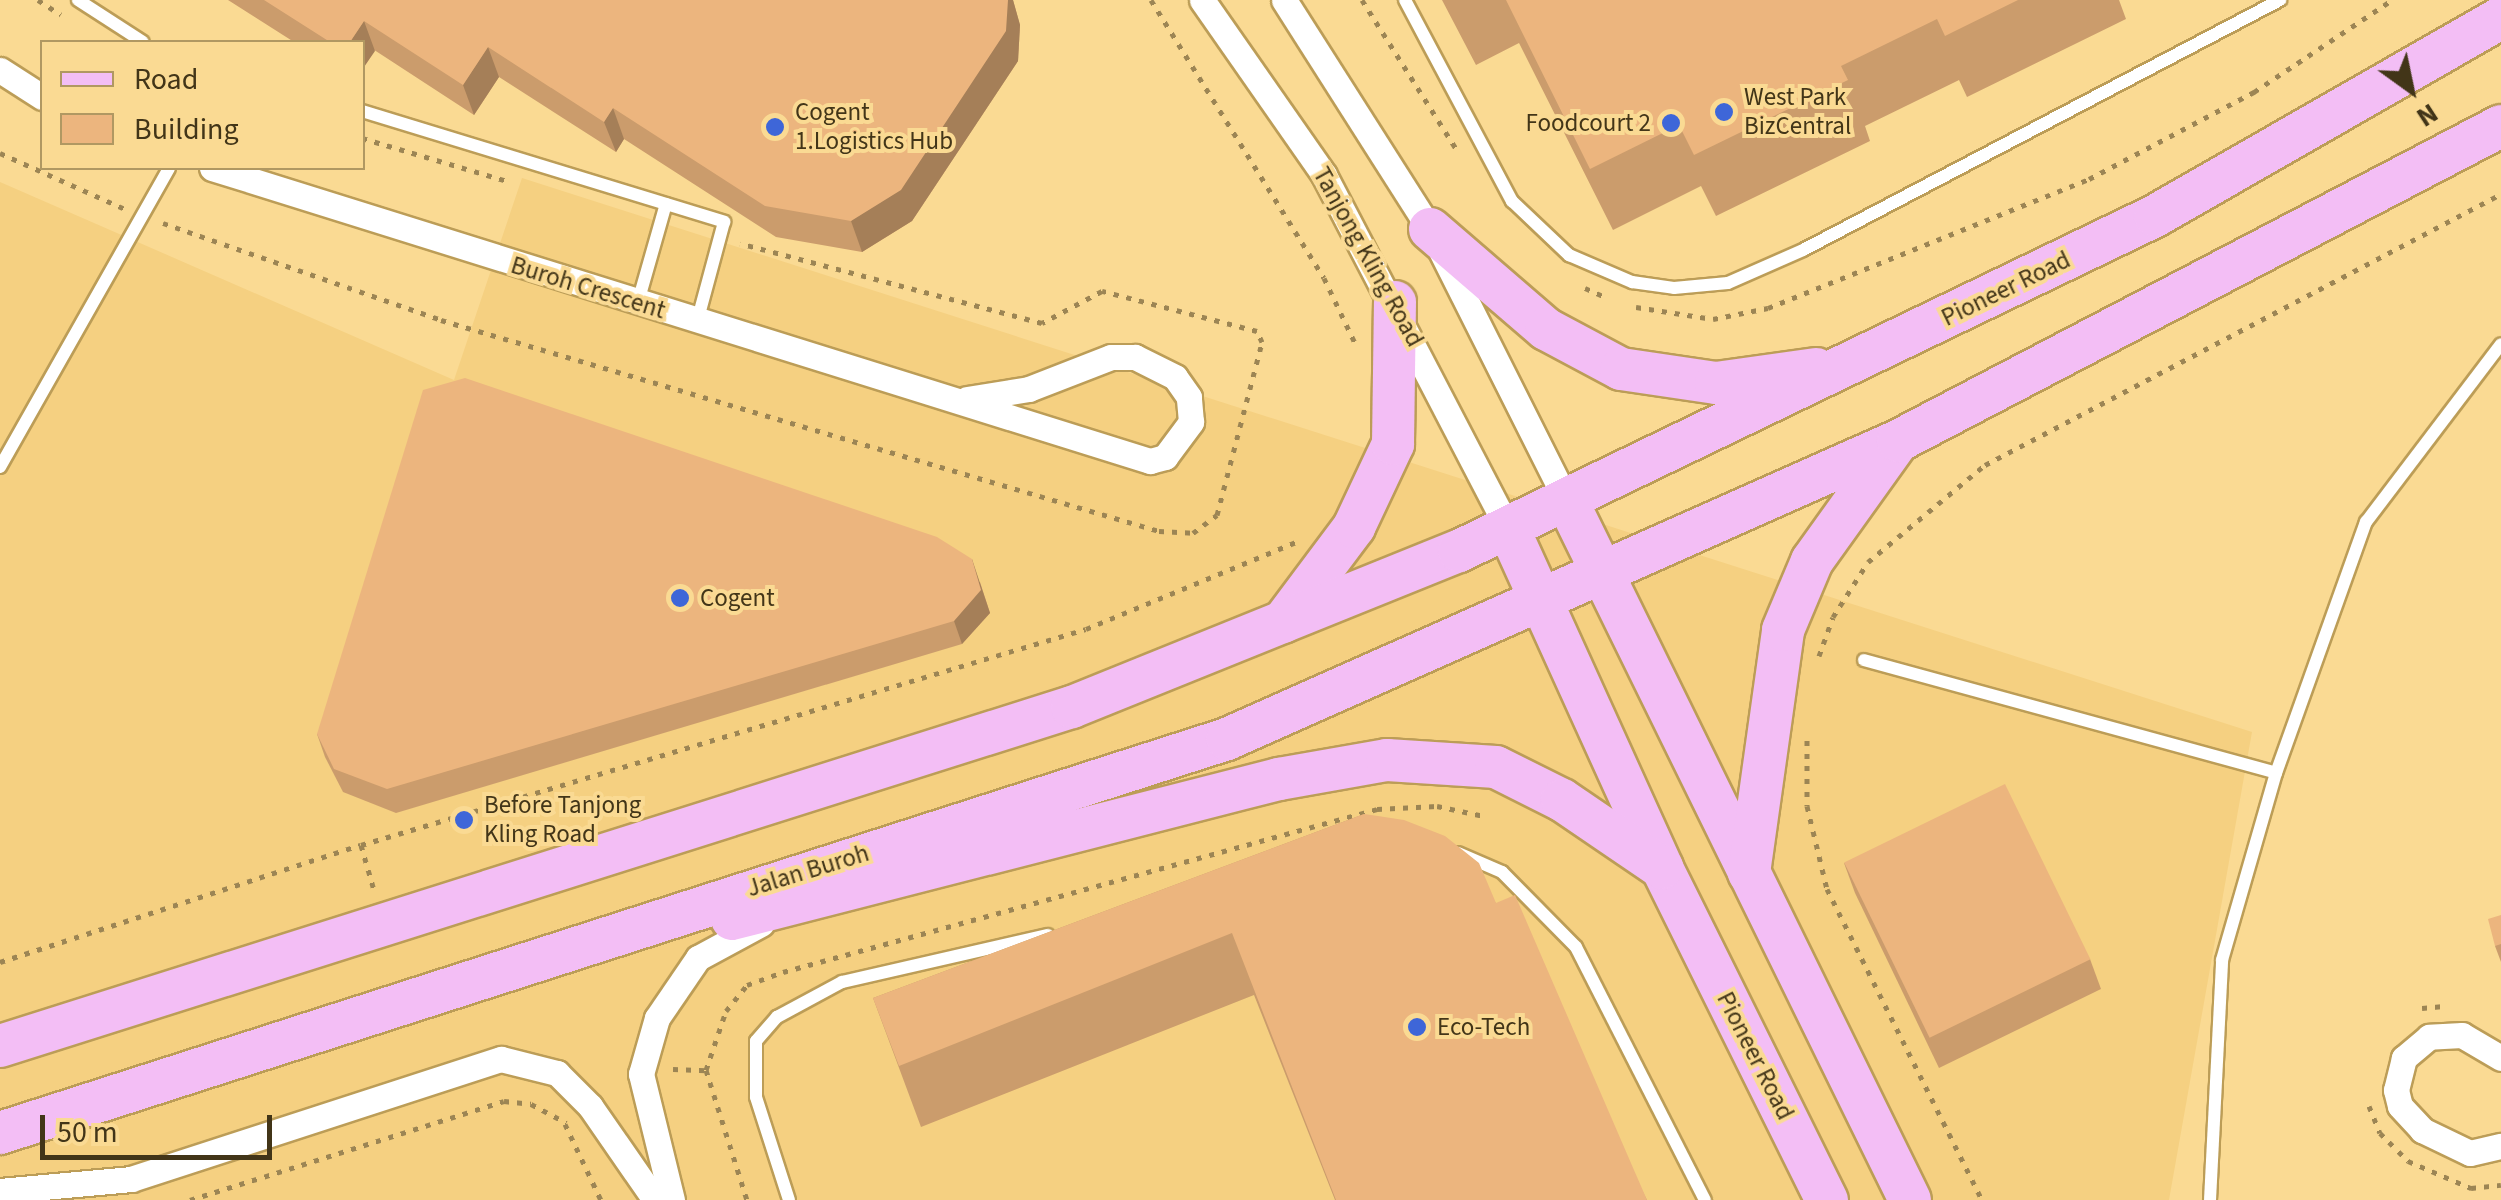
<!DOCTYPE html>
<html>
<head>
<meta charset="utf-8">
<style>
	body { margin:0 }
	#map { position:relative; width:2501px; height:1200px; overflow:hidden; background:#fada93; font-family:"Source Sans 3",sans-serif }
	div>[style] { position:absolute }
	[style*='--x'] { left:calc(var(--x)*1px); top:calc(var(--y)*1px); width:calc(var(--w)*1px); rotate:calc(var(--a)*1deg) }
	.built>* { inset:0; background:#f5d081 }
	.path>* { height:5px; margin-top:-2.5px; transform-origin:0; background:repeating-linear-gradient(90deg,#9c8554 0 5px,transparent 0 13px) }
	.roads { filter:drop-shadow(2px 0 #bc9d57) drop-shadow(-2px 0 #bc9d57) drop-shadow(0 2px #bc9d57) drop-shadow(0 -2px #bc9d57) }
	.service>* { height:12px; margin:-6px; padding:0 6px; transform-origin:6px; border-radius:6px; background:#fff }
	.minor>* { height:25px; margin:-12.5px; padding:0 12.5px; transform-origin:12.5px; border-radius:12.5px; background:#fff }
	.primary>* { height:42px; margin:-21px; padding:0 21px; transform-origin:21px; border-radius:21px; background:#f3bef5 }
	.wall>* { inset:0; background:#cb9c6c }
	.shaded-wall>* { inset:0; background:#a57f58 }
	.building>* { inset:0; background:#ecb57e; transform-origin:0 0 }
	.dots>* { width:28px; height:28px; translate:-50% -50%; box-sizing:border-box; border:5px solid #fada93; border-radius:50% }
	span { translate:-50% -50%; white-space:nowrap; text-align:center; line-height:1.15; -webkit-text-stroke:8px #fada93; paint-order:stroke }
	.poi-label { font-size:25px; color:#423518 }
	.left { translate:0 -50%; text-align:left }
	.right { translate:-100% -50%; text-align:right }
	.street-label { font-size:25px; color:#423518 }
	.legend { position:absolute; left:40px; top:40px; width:325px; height:130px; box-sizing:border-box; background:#fada93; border:2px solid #b09862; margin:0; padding:12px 18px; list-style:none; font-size:30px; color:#423518 }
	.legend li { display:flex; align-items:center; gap:20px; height:50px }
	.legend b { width:50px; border:2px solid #b09862 }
	.north { position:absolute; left:2361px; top:40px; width:100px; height:100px; -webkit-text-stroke:8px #fada93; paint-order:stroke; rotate:147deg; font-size:28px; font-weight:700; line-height:40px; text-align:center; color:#423518 }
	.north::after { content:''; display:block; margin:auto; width:35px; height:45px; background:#423518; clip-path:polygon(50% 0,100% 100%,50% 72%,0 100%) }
	.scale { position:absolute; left:40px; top:1115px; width:232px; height:45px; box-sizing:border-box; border:5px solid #423518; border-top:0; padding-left:12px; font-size:30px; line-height:35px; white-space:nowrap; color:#423518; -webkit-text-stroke:8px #fada93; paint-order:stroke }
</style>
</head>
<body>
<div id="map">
	<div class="built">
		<i style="clip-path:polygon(522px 178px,2252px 732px,2169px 1200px,0 1200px,0 182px,454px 380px)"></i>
	</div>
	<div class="path">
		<i style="--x:38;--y:0;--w:27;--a:33"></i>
		<i style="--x:1151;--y:0;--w:327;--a:58.1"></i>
		<i style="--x:1324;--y:278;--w:74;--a:64.5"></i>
		<i style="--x:1362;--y:0;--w:178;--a:57.7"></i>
		<i style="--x:362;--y:138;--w:151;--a:16.5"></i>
		<i style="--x:0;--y:153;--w:137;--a:24.1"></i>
		<i style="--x:163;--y:223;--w:294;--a:19.2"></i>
		<i style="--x:441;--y:320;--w:748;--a:16.38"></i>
		<i style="--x:1159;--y:531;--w:34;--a:3"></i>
		<i style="--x:1193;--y:533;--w:30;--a:-37"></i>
		<i style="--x:1217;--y:515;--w:179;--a:-75.4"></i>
		<i style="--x:1262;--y:342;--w:12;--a:-114"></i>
		<i style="--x:1257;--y:331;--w:160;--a:-165.5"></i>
		<i style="--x:1102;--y:291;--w:68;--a:151.9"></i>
		<i style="--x:1042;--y:323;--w:312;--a:-165.2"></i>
		<i style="--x:1585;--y:288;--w:24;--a:24"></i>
		<i style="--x:1636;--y:307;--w:78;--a:8.9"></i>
		<i style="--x:1713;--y:319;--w:56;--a:-11.3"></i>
		<i style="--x:1768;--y:308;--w:346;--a:-21.9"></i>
		<i style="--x:2089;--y:179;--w:187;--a:-27.8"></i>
		<i style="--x:2254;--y:92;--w:166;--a:-33.7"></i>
		<i style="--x:1819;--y:656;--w:41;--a:-70.3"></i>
		<i style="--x:1833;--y:617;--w:65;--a:-57.5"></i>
		<i style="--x:1868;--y:562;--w:152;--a:-39.7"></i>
		<i style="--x:1985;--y:465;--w:583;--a:-27.71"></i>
		<i style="--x:1807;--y:740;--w:66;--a:90"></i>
		<i style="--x:1807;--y:806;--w:85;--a:76.5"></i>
		<i style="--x:1827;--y:889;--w:347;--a:63.5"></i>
		<i style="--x:361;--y:845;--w:47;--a:73.9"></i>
		<i style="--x:0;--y:962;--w:379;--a:-18"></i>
		<i style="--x:361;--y:845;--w:756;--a:-16.59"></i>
		<i style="--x:1086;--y:629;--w:227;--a:-22.5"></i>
		<i style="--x:2422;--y:1008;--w:22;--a:-5"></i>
		<i style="--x:673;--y:1069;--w:33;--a:2"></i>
		<i style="--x:706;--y:1070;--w:62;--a:-71.3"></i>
		<i style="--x:726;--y:1011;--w:33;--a:-51"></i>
		<i style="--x:747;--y:985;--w:38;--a:-20"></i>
		<i style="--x:783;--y:972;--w:616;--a:-15.34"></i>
		<i style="--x:1377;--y:809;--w:60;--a:-2.9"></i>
		<i style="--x:1437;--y:806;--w:48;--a:12"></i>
		<i style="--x:706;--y:1070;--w:136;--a:72.5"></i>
		<i style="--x:2369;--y:1106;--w:29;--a:68"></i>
		<i style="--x:2380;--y:1133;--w:40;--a:45"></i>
		<i style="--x:2408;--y:1161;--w:69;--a:23.2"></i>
		<i style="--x:2471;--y:1188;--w:30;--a:-6"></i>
		<i style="--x:565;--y:1124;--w:84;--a:64.7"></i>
		<i style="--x:190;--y:1200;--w:329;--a:-17.5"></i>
		<i style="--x:504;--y:1101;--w:27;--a:6"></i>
		<i style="--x:531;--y:1104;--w:40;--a:28"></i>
	</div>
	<div class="roads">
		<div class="service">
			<i style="--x:78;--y:0;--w:77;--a:32.9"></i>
			<i style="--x:1405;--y:0;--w:228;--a:62"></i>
			<i style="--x:1512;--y:201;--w:79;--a:43.5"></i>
			<i style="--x:1569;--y:255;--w:69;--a:23.2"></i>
			<i style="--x:1632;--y:282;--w:42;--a:8.1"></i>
			<i style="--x:1674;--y:288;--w:54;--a:-5.3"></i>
			<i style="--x:1728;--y:283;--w:82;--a:-23.7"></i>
			<i style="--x:1803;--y:250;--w:539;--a:-27.66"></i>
			<i style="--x:362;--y:111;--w:379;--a:17"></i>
			<i style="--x:724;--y:222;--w:104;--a:105.1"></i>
			<i style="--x:638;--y:302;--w:102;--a:-74.1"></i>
			<i style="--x:0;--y:467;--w:343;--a:-60.5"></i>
			<i style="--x:1864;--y:660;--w:427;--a:15.3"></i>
			<i style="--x:1458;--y:853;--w:48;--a:23.4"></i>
			<i style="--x:1502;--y:872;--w:105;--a:45.4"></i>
			<i style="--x:1576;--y:947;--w:284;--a:63"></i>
			<i style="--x:789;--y:1200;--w:108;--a:-107.8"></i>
			<i style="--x:756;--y:1097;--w:56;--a:-90"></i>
			<i style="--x:756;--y:1041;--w:32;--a:-49"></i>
			<i style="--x:777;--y:1017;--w:74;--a:-28.3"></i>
			<i style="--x:842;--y:982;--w:211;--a:-12.9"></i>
			<i style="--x:2210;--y:1200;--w:240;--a:-87.1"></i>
			<i style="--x:2222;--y:960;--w:195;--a:-73.9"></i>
			<i style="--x:2276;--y:773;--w:267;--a:-70.3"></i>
			<i style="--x:2366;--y:522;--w:223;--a:-52.8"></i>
		</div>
		<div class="minor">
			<i style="--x:1202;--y:0;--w:213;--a:55.1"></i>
			<i style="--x:1324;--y:175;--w:400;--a:62.5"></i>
			<i style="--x:1284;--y:0;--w:272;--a:57.5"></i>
			<i style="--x:1430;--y:229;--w:307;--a:63.3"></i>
			<i style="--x:0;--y:70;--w:50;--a:32.7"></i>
			<i style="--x:212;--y:168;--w:983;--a:17.35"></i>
			<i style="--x:1150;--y:461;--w:16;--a:-15"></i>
			<i style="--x:1165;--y:457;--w:44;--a:-53.4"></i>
			<i style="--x:1191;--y:422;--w:25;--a:-95"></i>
			<i style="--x:1189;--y:397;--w:24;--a:-125"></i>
			<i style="--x:1175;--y:377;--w:45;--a:-153.4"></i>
			<i style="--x:1135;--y:357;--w:24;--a:180"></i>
			<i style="--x:1111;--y:357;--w:88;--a:158.7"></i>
			<i style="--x:1029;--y:389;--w:63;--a:170.8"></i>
			<i style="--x:2501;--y:1058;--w:45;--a:-149.5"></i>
			<i style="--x:2462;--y:1035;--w:33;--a:177"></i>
			<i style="--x:2429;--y:1037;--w:33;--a:140"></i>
			<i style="--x:2404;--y:1058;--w:33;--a:104"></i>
			<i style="--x:2396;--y:1090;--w:16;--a:76"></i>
			<i style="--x:2400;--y:1106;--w:33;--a:47"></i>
			<i style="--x:2422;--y:1130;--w:53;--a:25.6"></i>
			<i style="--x:2470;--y:1153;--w:32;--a:-13"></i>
			<i style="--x:0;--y:1191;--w:132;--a:-5.2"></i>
			<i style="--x:131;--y:1179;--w:389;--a:-18"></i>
			<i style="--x:501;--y:1059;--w:58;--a:14"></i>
			<i style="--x:557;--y:1073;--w:47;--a:45"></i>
			<i style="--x:590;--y:1106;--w:114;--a:55.3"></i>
			<i style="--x:672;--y:1200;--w:130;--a:-103.8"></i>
			<i style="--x:641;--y:1074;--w:58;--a:-74.1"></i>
			<i style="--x:657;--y:1018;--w:73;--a:-55.7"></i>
			<i style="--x:698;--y:958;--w:72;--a:-28.4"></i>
		</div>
		<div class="primary">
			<i style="--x:1430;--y:229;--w:153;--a:40.8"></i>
			<i style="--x:1546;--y:329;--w:85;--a:28.1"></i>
			<i style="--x:1621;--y:369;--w:96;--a:8.4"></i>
			<i style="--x:1716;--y:383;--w:101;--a:-8"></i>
			<i style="--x:1568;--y:503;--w:776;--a:63.86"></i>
			<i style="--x:1509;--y:530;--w:371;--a:65.6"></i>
			<i style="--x:1662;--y:868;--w:371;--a:63.6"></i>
			<i style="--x:1283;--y:622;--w:119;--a:-53.2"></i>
			<i style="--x:1354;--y:527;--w:92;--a:-64.8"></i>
			<i style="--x:1393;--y:444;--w:142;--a:-89.2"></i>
			<i style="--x:1749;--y:873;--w:245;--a:-82"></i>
			<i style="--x:1783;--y:630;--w:75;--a:-67.2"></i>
			<i style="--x:1812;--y:561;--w:143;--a:-54.4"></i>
			<i style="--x:732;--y:919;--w:565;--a:-14.36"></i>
			<i style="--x:1279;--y:779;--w:110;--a:-10"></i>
			<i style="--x:1387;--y:760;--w:109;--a:3.7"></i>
			<i style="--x:1496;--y:767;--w:74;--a:26.6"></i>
			<i style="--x:1562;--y:800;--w:121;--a:34.2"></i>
			<i style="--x:0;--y:1046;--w:1124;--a:-17.55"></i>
			<i style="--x:1072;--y:707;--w:417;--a:-22"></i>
			<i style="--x:1459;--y:551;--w:772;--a:-25.7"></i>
			<i style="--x:2155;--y:216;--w:399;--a:-29.8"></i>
			<i style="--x:0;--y:1133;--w:1289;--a:-17.8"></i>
			<i style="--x:1227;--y:739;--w:734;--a:-23.95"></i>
			<i style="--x:1898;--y:441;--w:680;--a:-27.58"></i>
		</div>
	</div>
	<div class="wall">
		<i style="clip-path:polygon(228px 0,1013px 0,1020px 25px,1018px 61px,912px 221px,862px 252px,776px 237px,624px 139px,616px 152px,499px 77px,474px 115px,362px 42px,294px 42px)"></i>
		<i style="clip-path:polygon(1442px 0,2119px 0,2126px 19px,1967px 97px,1959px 80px,1865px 126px,1870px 141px,1716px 216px,1701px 186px,1613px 230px,1519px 43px,1476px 65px)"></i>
		<i style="clip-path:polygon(980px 582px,990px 613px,962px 644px,396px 813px,343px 792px,325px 757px,317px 734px)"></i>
		<i style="clip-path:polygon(1364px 814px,1496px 903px,1647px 1200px,1335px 1200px,1254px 995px,921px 1127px,873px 998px)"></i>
		<i style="clip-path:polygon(1844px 863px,2090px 959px,2101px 989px,1939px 1068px,1855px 893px)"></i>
		<i style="clip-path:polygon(2501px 915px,2501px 962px,2495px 946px)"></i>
	</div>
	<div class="shaded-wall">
		<i style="clip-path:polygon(1008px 0,1013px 0,1020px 25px,1018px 61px,912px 221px,862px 252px,851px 221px)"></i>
		<i style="clip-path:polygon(364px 21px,375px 51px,362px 70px,362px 42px,350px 42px)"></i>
		<i style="clip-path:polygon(488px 47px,499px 77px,474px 115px,463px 85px)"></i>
		<i style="clip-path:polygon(613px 108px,624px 139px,616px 152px,604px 122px)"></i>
		<i style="clip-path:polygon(972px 559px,990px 613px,962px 644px,954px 621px)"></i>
	</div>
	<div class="building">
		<i style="clip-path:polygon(264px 0,1008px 0,1006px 31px,901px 190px,851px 221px,765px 206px,613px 108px,604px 122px,488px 47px,463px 85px,364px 21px,350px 42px,330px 42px)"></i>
		<i style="clip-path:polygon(1506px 0,2018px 0,1945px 36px,1937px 19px,1841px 66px,1848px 80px,1694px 155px,1679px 125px,1590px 169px)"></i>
		<i style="clip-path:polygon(465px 378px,937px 537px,972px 559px,981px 590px,954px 621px,387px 789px,334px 769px,317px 734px,423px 390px)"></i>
		<i style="left:2005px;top:784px;width:195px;height:179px;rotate:64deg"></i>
		<i style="clip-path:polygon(1364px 814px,1404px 820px,1445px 836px,1479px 863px,1496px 903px,1515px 895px,1647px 1200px,1336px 1200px,1232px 933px,899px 1066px,873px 998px)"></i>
		<i style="clip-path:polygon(2501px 915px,2501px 944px,2495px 946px,2488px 919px)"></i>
	</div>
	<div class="dots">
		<i style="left:1724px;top:112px;background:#3e66d8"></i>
		<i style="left:1671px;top:123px;background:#3e66d8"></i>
		<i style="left:775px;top:127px;background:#3e66d8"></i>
		<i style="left:680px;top:598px;background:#3e66d8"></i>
		<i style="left:464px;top:820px;background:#3e66d8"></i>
		<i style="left:1417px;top:1027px;background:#3e66d8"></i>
	</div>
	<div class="poi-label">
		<span class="left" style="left:1744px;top:112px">West Park<br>BizCentral</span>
		<span class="left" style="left:795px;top:127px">Cogent<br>1.Logistics Hub</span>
		<span class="right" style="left:1651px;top:123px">Foodcourt 2</span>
		<span class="left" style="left:700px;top:598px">Cogent</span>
		<span class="left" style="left:484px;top:820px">Before Tanjong<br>Kling Road</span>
		<span class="left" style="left:1437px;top:1027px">Eco-Tech</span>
	</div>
	<div class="street-label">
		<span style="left:1368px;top:257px;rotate:61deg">Tanjong Kling Road</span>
		<span style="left:588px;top:288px;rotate:17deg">Buroh Crescent</span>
		<span style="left:2006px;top:289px;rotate:-26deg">Pioneer Road</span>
		<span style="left:808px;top:871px;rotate:-17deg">Jalan Buroh</span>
		<span style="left:1755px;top:1056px;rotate:63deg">Pioneer Road</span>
	</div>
	<ul class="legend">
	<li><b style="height:12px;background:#f3bef5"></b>Road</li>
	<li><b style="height:28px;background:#ecb57e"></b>Building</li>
	</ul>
	<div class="north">N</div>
	<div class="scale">50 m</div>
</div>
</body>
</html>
